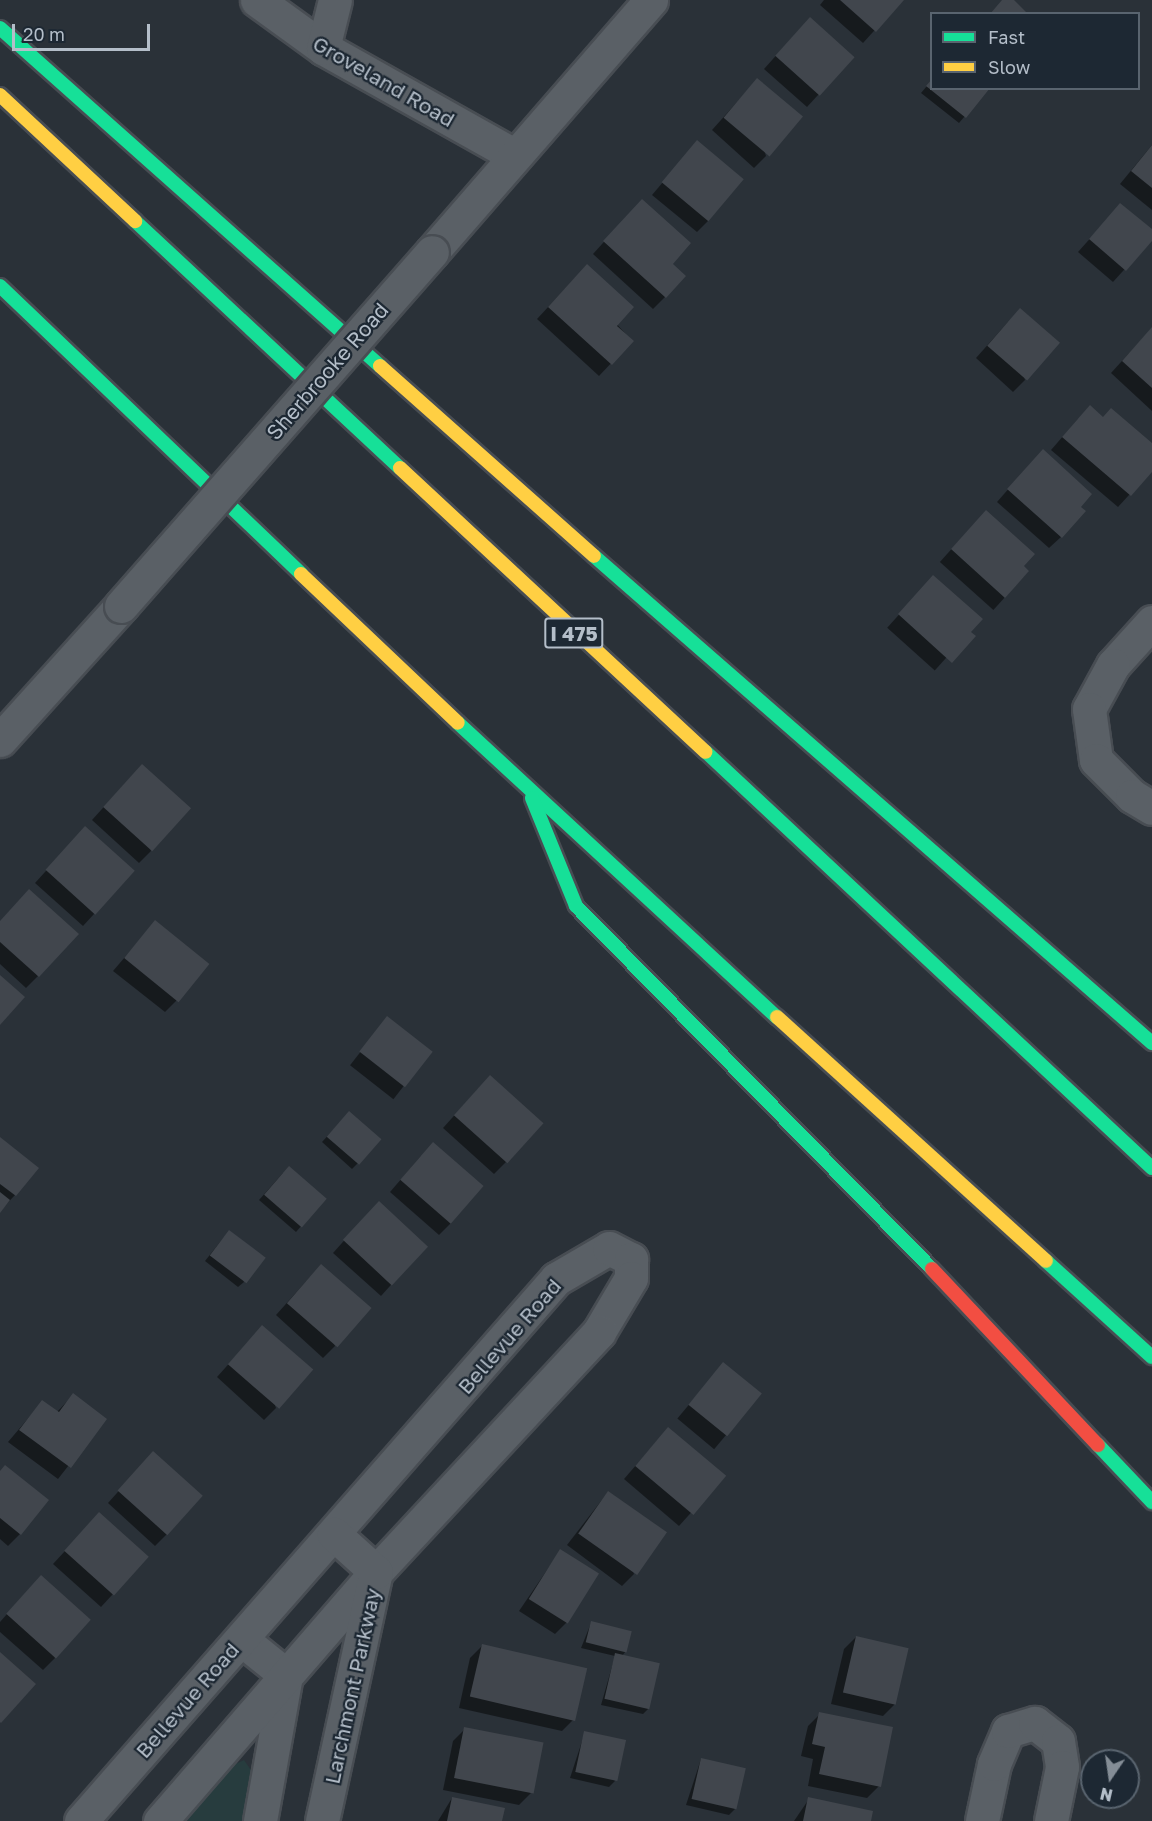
<!DOCTYPE html>
<html>
<head>
<meta charset="utf-8">
<style>
	body { margin:0 }
	#map { position:relative; width:1152px; height:1821px; overflow:hidden; background:#2a3138; font-family:"Golos Text",sans-serif }
	div>[style] { position:absolute }
	[style*='--x'] { left:calc(var(--x)*1px); top:calc(var(--y)*1px); width:calc(var(--w)*1px); rotate:calc(var(--a)*1deg) }
	.green>* { inset:0; background:#273c3e }
	.shadow>* { inset:0; background:#0007; transform-origin:0 0 }
	.building>* { inset:0; background:#41464d; transform-origin:0 0 }
	.roads { filter:drop-shadow(2px 0 #484d53) drop-shadow(-2px 0 #484d53) drop-shadow(0 2px #484d53) drop-shadow(0 -2px #484d53) }
	.street>* { height:33px; margin:-16.5px; padding:0 16.5px; transform-origin:16.5px; border-radius:16.5px; background:#5a6066 }
	.fast>* { height:14px; margin:-7px; padding:0 7px; transform-origin:7px; border-radius:7px; background:#16e098 }
	.slow>* { height:14px; margin:-7px; padding:0 7px; transform-origin:7px; border-radius:7px; background:#ffcf43 }
	.jam>* { height:14px; margin:-7px; padding:0 7px; transform-origin:7px; border-radius:7px; background:#f24e42 }
	.bridges { filter:drop-shadow(2px 0 #484d53) drop-shadow(-2px 0 #484d53) drop-shadow(0 2px #484d53) drop-shadow(0 -2px #484d53) }
	.street-bridge>* { height:33px; margin:-16.5px; padding:0 16.5px; transform-origin:16.5px; border-radius:16.5px; background:#5a6066 }
	span { translate:-50% -50%; white-space:nowrap; text-align:center; line-height:1.15; -webkit-text-stroke:4.5px #1d2833; paint-order:stroke }
	.shield-label span { padding:2px 4px; background:#1d2833; border:2px solid; border-radius:4px; -webkit-text-stroke-width:0 }
	.shield-label { font-size:20px; color:#b4bec9; font-weight:700 }
	.street-label { font-size:21px; color:#b4bec9 }
	.legend { position:absolute; left:930px; top:12px; width:210px; height:78px; box-sizing:border-box; background:#1d2833; border:2px solid #59646f; margin:0; padding:8px 10px; list-style:none; font-size:18px; color:#b4bec9 }
	.legend li { display:flex; align-items:center; gap:12px; height:30px }
	.legend b { width:30px; border:2px solid #59646f }
	.north { position:absolute; left:1080px; top:1749px; width:60px; height:60px; box-sizing:border-box; background:#1d2833; border:2px solid #59646f; border-radius:50%; rotate:193deg; font-size:16px; font-weight:700; line-height:24px; text-align:center; color:#b4bec9 }
	.north::after { content:''; display:block; margin:auto; width:21px; height:27px; background:#848d96; clip-path:polygon(50% 0,100% 100%,50% 72%,0 100%) }
	.scale { position:absolute; left:12px; top:24px; width:138px; height:27px; box-sizing:border-box; border:3px solid #b4bec9; border-top:0; padding-left:8px; font-size:18px; line-height:21px; white-space:nowrap; color:#b4bec9; -webkit-text-stroke:4px #1d2833; paint-order:stroke }
</style>
</head>
<body>
<div id="map">
	<div class="green">
		<i style="clip-path:polygon(244px 1760px,253px 1773px,250px 1821px,180px 1821px,227px 1768px)"></i>
	</div>
	<div class="shadow">
		<i style="clip-path:polygon(824px 0,902px 0,863px 43px,820px 5px)"></i>
		<i style="clip-path:polygon(798px 31px,853px 57px,807px 107px,764px 69px)"></i>
		<i style="clip-path:polygon(932px 80px,932px 88px,988px 89px,959px 123px,921px 93px)"></i>
		<i style="clip-path:polygon(746px 92px,766px 156px,754px 168px,712px 130px)"></i>
		<i style="clip-path:polygon(697px 142px,709px 220px,697px 232px,652px 195px)"></i>
		<i style="clip-path:polygon(1152px 145px,1152px 210px,1120px 184px)"></i>
		<i style="clip-path:polygon(1120px 205px,1152px 231px,1152px 239px,1113px 282px,1078px 252px)"></i>
		<i style="clip-path:polygon(630px 213px,671px 264px,665px 297px,653px 309px,593px 254px)"></i>
		<i style="clip-path:polygon(575px 278px,632px 341px,599px 376px,537px 319px)"></i>
		<i style="clip-path:polygon(1008px 322px,1025px 380px,1013px 392px,976px 358px)"></i>
		<i style="clip-path:polygon(1152px 328px,1152px 411px,1111px 373px)"></i>
		<i style="clip-path:polygon(1103px 418px,1152px 445px,1152px 470px,1118px 507px,1051px 450px,1078px 419px)"></i>
		<i style="clip-path:polygon(1031px 463px,1061px 537px,1049px 548px,997px 502px)"></i>
		<i style="left:974px;top:524px;width:72px;height:51px;rotate:42deg"></i>
		<i style="left:922px;top:589px;width:64px;height:52px;rotate:42deg"></i>
		<i style="clip-path:polygon(130px 778px,151px 851px,139px 863px,92px 820px)"></i>
		<i style="clip-path:polygon(74px 840px,94px 914px,83px 926px,35px 883px)"></i>
		<i style="clip-path:polygon(0 922px,38px 976px,26px 988px,0 964px)"></i>
		<i style="clip-path:polygon(155px 922px,177px 1000px,165px 1012px,113px 971px)"></i>
		<i style="left:387px;top:1018px;width:55px;height:60px;rotate:38deg"></i>
		<i style="clip-path:polygon(478px 1089px,506px 1162px,494px 1174px,443px 1128px)"></i>
		<i style="clip-path:polygon(344px 1118px,358px 1163px,352px 1169px,322px 1142px)"></i>
		<i style="clip-path:polygon(0 1139px,15px 1195px,0 1211px)"></i>
		<i style="clip-path:polygon(421px 1156px,451px 1223px,439px 1235px,390px 1192px)"></i>
		<i style="clip-path:polygon(283px 1173px,325px 1199px,296px 1232px,259px 1200px)"></i>
		<i style="clip-path:polygon(367px 1215px,426px 1246px,381px 1296px,333px 1253px)"></i>
		<i style="clip-path:polygon(224px 1237px,244px 1282px,238px 1287px,205px 1261px)"></i>
		<i style="clip-path:polygon(310px 1277px,335px 1346px,323px 1358px,276px 1315px)"></i>
		<i style="clip-path:polygon(251px 1339px,276px 1408px,264px 1420px,217px 1377px)"></i>
		<i style="left:723px;top:1364px;width:48px;height:71px;rotate:40deg"></i>
		<i style="clip-path:polygon(73px 1395px,105px 1419px,58px 1479px,8px 1442px,42px 1402px,57px 1412px)"></i>
		<i style="clip-path:polygon(657px 1441px,724px 1476px,679px 1526px,624px 1479px)"></i>
		<i style="clip-path:polygon(142px 1465px,167px 1534px,155px 1546px,108px 1503px)"></i>
		<i style="clip-path:polygon(0 1472px,20px 1534px,8px 1546px,0 1539px)"></i>
		<i style="clip-path:polygon(608px 1492px,634px 1574px,622px 1586px,567px 1545px)"></i>
		<i style="clip-path:polygon(88px 1526px,147px 1557px,101px 1607px,53px 1564px)"></i>
		<i style="clip-path:polygon(560px 1551px,567px 1622px,555px 1634px,519px 1611px)"></i>
		<i style="clip-path:polygon(29px 1589px,55px 1658px,43px 1670px,0 1632px,0 1622px)"></i>
		<i style="clip-path:polygon(591px 1623px,626px 1651px,622px 1656px,649px 1708px,643px 1714px,601px 1705px,615px 1656px,581px 1648px)"></i>
		<i style="clip-path:polygon(856px 1637px,895px 1704px,883px 1716px,831px 1704px,844px 1649px)"></i>
		<i style="clip-path:polygon(482px 1646px,574px 1719px,562px 1731px,459px 1708px,470px 1658px)"></i>
		<i style="clip-path:polygon(820px 1714px,879px 1786px,867px 1798px,808px 1786px,813px 1759px,801px 1756px,808px 1726px)"></i>
		<i style="clip-path:polygon(465px 1729px,531px 1793px,519px 1805px,443px 1790px,453px 1741px)"></i>
		<i style="clip-path:polygon(585px 1732px,615px 1781px,609px 1787px,570px 1778px)"></i>
		<i style="clip-path:polygon(701px 1759px,735px 1809px,729px 1815px,686px 1805px)"></i>
		<i style="clip-path:polygon(452px 1798px,500px 1821px,438px 1821px)"></i>
		<i style="clip-path:polygon(809px 1799px,869px 1821px,794px 1821px)"></i>
	</div>
	<div class="building">
		<i style="clip-path:polygon(840px 0,904px 0,876px 32px)"></i>
		<i style="clip-path:polygon(1002px 0,1014px 0,1028px 14px,990px 14px)"></i>
		<i style="left:810px;top:17px;width:60px;height:52px;rotate:42deg"></i>
		<i style="left:757px;top:78px;width:60px;height:52px;rotate:40deg"></i>
		<i style="clip-path:polygon(932px 79px,932px 88px,990px 88px,966px 118px,926px 86px)"></i>
		<i style="left:697px;top:140px;width:61px;height:55px;rotate:40deg"></i>
		<i style="clip-path:polygon(1152px 145px,1152px 188px,1131px 171px)"></i>
		<i style="clip-path:polygon(642px 199px,691px 243px,673px 264px,686px 276px,666px 298px,603px 241px)"></i>
		<i style="clip-path:polygon(1120px 203px,1152px 229px,1152px 241px,1126px 271px,1089px 239px)"></i>
		<i style="clip-path:polygon(587px 264px,634px 307px,617px 326px,634px 341px,612px 365px,548px 307px)"></i>
		<i style="left:1020px;top:308px;width:53px;height:50px;rotate:41deg"></i>
		<i style="clip-path:polygon(1152px 327px,1152px 388px,1122px 361px)"></i>
		<i style="clip-path:polygon(1090px 405px,1103px 417px,1111px 408px,1152px 443px,1152px 472px,1131px 496px,1062px 437px)"></i>
		<i style="clip-path:polygon(1043px 449px,1092px 494px,1081px 507px,1086px 511px,1062px 538px,1007px 489px)"></i>
		<i style="clip-path:polygon(986px 510px,1035px 554px,1024px 566px,1029px 571px,1005px 598px,951px 549px)"></i>
		<i style="clip-path:polygon(933px 575px,983px 619px,971px 632px,976px 636px,952px 663px,898px 614px)"></i>
		<i style="left:142px;top:764px;width:66px;height:58px;rotate:42deg"></i>
		<i style="left:85px;top:826px;width:67px;height:59px;rotate:42deg"></i>
		<i style="clip-path:polygon(29px 889px,79px 934px,39px 977px,0 942px,0 921px)"></i>
		<i style="left:155px;top:920px;width:70px;height:49px;rotate:39deg"></i>
		<i style="clip-path:polygon(0 975px,25px 997px,0 1025px)"></i>
		<i style="left:387px;top:1016px;width:58px;height:45px;rotate:38deg"></i>
		<i style="left:490px;top:1075px;width:72px;height:54px;rotate:42deg"></i>
		<i style="left:349px;top:1111px;width:43px;height:34px;rotate:41deg"></i>
		<i style="clip-path:polygon(0 1137px,39px 1168px,16px 1196px,0 1184px)"></i>
		<i style="left:433px;top:1142px;width:67px;height:50px;rotate:41deg"></i>
		<i style="left:289px;top:1166px;width:50px;height:38px;rotate:41deg"></i>
		<i style="clip-path:polygon(0 1192px,10px 1200px,0 1213px)"></i>
		<i style="left:379px;top:1201px;width:67px;height:53px;rotate:43deg"></i>
		<i style="left:229px;top:1230px;width:46px;height:32px;rotate:37deg"></i>
		<i style="left:321px;top:1264px;width:67px;height:52px;rotate:41deg"></i>
		<i style="left:262px;top:1325px;width:68px;height:52px;rotate:41deg"></i>
		<i style="left:723px;top:1362px;width:50px;height:55px;rotate:39deg"></i>
		<i style="clip-path:polygon(73px 1393px,107px 1419px,71px 1468px,19px 1430px,42px 1400px,59px 1412px)"></i>
		<i style="left:668px;top:1427px;width:76px;height:51px;rotate:40deg"></i>
		<i style="left:153px;top:1451px;width:67px;height:53px;rotate:42deg"></i>
		<i style="clip-path:polygon(5px 1465px,49px 1500px,21px 1535px,0 1518px,0 1471px)"></i>
		<i style="left:608px;top:1491px;width:72px;height:52px;rotate:35deg"></i>
		<i style="left:99px;top:1512px;width:67px;height:52px;rotate:42deg"></i>
		<i style="left:560px;top:1549px;width:46px;height:59px;rotate:32deg"></i>
		<i style="left:41px;top:1575px;width:67px;height:52px;rotate:42deg"></i>
		<i style="left:591px;top:1621px;width:42px;height:22px;rotate:14deg"></i>
		<i style="left:856px;top:1636px;width:54px;height:58px;rotate:13deg"></i>
		<i style="left:482px;top:1644px;width:108px;height:54px;rotate:13deg"></i>
		<i style="clip-path:polygon(0 1652px,36px 1684px,1px 1723px,0 1722px)"></i>
		<i style="left:615px;top:1653px;width:46px;height:47px;rotate:13deg"></i>
		<i style="clip-path:polygon(819px 1712px,893px 1727px,881px 1787px,819px 1774px,825px 1747px,812px 1744px)"></i>
		<i style="left:464px;top:1727px;width:81px;height:52px;rotate:11deg"></i>
		<i style="left:584px;top:1731px;width:43px;height:42px;rotate:12deg"></i>
		<i style="left:701px;top:1758px;width:46px;height:42px;rotate:13deg"></i>
		<i style="clip-path:polygon(452px 1797px,505px 1808px,502px 1821px,447px 1821px)"></i>
		<i style="clip-path:polygon(808px 1797px,873px 1811px,871px 1821px,803px 1821px)"></i>
	</div>
	<div class="roads">
		<div class="street">
			<i style="--x:257;--y:0;--w:82;--a:36"></i>
			<i style="--x:323;--y:48;--w:219;--a:29.3"></i>
			<i style="--x:323;--y:48;--w:49;--a:-76"></i>
			<i style="--x:432;--y:252;--w:334;--a:-49"></i>
			<i style="--x:1152;--y:622;--w:58;--a:132.2"></i>
			<i style="--x:1113;--y:665;--w:50;--a:118.6"></i>
			<i style="--x:1089;--y:709;--w:51;--a:82.2"></i>
			<i style="--x:1096;--y:760;--w:51;--a:45"></i>
			<i style="--x:1132;--y:796;--w:23;--a:31"></i>
			<i style="--x:0;--y:740;--w:181;--a:-47.9"></i>
			<i style="--x:241;--y:1639;--w:58;--a:38.7"></i>
			<i style="--x:286;--y:1675;--w:148;--a:100.1"></i>
			<i style="--x:81;--y:1821;--w:721;--a:-48.77"></i>
			<i style="--x:556;--y:1279;--w:61;--a:-30.3"></i>
			<i style="--x:609;--y:1248;--w:25;--a:27"></i>
			<i style="--x:631;--y:1259;--w:19;--a:90"></i>
			<i style="--x:631;--y:1278;--w:63;--a:120.7"></i>
			<i style="--x:599;--y:1332;--w:328;--a:132.9"></i>
			<i style="--x:376;--y:1572;--w:330;--a:130.9"></i>
			<i style="--x:322;--y:1821;--w:255;--a:-77.8"></i>
			<i style="--x:376;--y:1572;--w:57;--a:-137.9"></i>
			<i style="--x:982;--y:1821;--w:58;--a:-78.1"></i>
			<i style="--x:994;--y:1764;--w:36;--a:-67"></i>
			<i style="--x:1008;--y:1731;--w:28;--a:-17"></i>
			<i style="--x:1035;--y:1723;--w:29;--a:38"></i>
			<i style="--x:1058;--y:1741;--w:26;--a:81"></i>
			<i style="--x:1062;--y:1767;--w:55;--a:101.5"></i>
		</div>
		<div class="fast">
			<i style="--x:0;--y:28;--w:509;--a:41.65"></i>
			<i style="--x:135;--y:221;--w:362;--a:43"></i>
			<i style="--x:0;--y:286;--w:417;--a:43.7"></i>
			<i style="--x:594;--y:556;--w:741;--a:41.11"></i>
			<i style="--x:458;--y:723;--w:434;--a:42.7"></i>
			<i style="--x:706;--y:752;--w:610;--a:43.01"></i>
			<i style="--x:532;--y:798;--w:117;--a:67.8"></i>
			<i style="--x:576;--y:906;--w:508;--a:45.56"></i>
			<i style="--x:1046;--y:1261;--w:143;--a:42.2"></i>
			<i style="--x:1098;--y:1445;--w:79;--a:46.5"></i>
		</div>
		<div class="slow">
			<i style="--x:0;--y:95;--w:185;--a:43"></i>
			<i style="--x:380;--y:366;--w:286;--a:41.6"></i>
			<i style="--x:400;--y:468;--w:417;--a:42.9"></i>
			<i style="--x:301;--y:574;--w:216;--a:43.5"></i>
			<i style="--x:777;--y:1017;--w:363;--a:42.2"></i>
		</div>
		<div class="jam">
			<i style="--x:932;--y:1269;--w:242;--a:46.7"></i>
		</div>
	</div>
	<div class="bridges">
		<div class="street-bridge">
			<i style="--x:121;--y:606;--w:471;--a:-48.7"></i>
		</div>
	</div>
	<div class="shield-label">
		<span style="left:574px;top:633px">I 475</span>
	</div>
	<div class="street-label">
		<span style="left:384px;top:81px;rotate:30deg">Groveland Road</span>
		<span style="left:327px;top:371px;rotate:-49deg">Sherbrooke Road</span>
		<span style="left:509px;top:1336px;rotate:-49deg">Bellevue Road</span>
		<span style="left:352px;top:1686px;rotate:-78deg">Larchmont Parkway</span>
		<span style="left:187px;top:1700px;rotate:-49deg">Bellevue Road</span>
	</div>
	<ul class="legend">
	<li><b style="height:8px;background:#16e098"></b>Fast</li>
	<li><b style="height:8px;background:#ffcf43"></b>Slow</li>
	</ul>
	<div class="north">N</div>
	<div class="scale">20 m</div>
</div>
</body>
</html>
